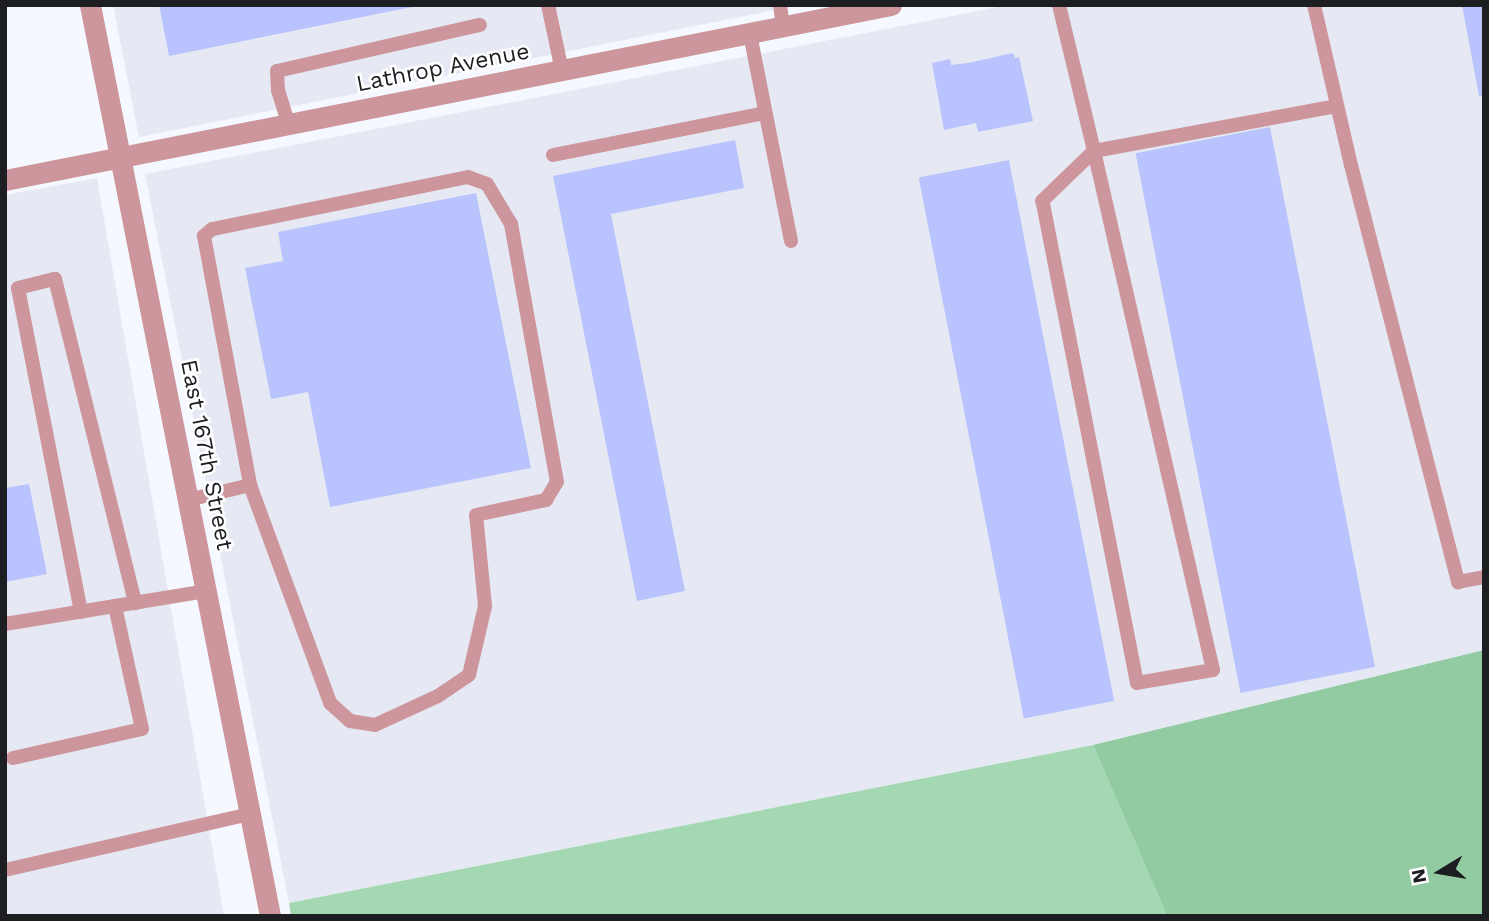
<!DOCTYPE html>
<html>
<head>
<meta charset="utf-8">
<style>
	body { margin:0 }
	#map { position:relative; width:1489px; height:921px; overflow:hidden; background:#f6f8ff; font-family:"Work Sans",sans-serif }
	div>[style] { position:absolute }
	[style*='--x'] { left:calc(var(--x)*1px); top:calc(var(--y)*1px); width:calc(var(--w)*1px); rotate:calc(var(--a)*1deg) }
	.built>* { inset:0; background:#e6e9f3 }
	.green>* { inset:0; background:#a3d8b2 }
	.forest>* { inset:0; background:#92cba2 }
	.building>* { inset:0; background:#b9c3fe; transform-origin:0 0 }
	.lane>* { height:14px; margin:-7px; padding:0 7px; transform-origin:7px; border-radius:7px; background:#cc969c }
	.street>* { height:21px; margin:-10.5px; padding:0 10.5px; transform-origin:10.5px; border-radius:10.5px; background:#cc969c }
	span { translate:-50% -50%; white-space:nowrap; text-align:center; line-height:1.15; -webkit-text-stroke:5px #fff; paint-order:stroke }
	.street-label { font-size:23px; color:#1d1e22 }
	.frame { position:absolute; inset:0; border:7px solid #1d1e22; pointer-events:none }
	.north { position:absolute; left:1405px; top:837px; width:70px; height:70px; -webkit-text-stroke:5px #fff; paint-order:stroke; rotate:259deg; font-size:19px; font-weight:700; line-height:28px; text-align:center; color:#1d1e22 }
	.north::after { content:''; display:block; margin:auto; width:24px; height:32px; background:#1d1e22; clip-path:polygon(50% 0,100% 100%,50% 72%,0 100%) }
</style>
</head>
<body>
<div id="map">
	<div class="built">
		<i style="clip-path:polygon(113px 5px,800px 5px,139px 137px)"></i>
		<i style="clip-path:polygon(1008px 5px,1484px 5px,1484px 650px,1093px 745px,289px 903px,145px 174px)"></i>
		<i style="clip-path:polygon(97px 178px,224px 916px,5px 916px,5px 195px)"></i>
	</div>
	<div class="green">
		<i style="clip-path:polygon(1093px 745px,1167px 916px,291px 916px,289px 903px)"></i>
	</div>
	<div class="forest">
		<i style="clip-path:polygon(1484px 650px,1484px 916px,1167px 916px,1093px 745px)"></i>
	</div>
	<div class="building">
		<i style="clip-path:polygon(159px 5px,417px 5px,417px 6px,169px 56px)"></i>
		<i style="clip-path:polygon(1462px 5px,1484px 5px,1484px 95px,1479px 96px)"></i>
		<i style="clip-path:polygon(1013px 53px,1015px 58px,1019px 57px,1033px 121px,978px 132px,976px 123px,944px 130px,932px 63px,950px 59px,951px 65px,968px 63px)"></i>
		<i style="left:1270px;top:127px;width:550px;height:137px;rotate:79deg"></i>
		<i style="clip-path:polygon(735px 140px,744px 188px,611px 214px,685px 591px,637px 601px,553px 176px)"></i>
		<i style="left:1009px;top:160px;width:551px;height:92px;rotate:79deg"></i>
		<i style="clip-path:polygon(476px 193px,531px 468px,330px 507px,308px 392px,271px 399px,245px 268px,283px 261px,278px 232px)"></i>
		<i style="clip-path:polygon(29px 484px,47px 574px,5px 582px,5px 488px)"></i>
	</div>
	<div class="lane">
		<i style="--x:548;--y:5;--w:67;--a:78"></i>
		<i style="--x:780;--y:5;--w:22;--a:82"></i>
		<i style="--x:1059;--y:5;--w:150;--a:76.5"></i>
		<i style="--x:1094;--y:151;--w:532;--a:77.09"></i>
		<i style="--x:1213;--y:670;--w:77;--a:170.3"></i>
		<i style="--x:1137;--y:683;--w:491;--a:-101.1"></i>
		<i style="--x:1042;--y:201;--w:72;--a:-43.9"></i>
		<i style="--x:1094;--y:151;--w:246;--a:-10.5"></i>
		<i style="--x:1314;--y:5;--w:164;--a:77"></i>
		<i style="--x:1351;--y:165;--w:431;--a:75.6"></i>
		<i style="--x:1458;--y:582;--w:26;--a:-11"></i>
		<i style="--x:750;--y:34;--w:211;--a:78.8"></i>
		<i style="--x:289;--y:126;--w:38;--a:-107"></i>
		<i style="--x:278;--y:90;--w:19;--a:-93"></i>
		<i style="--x:277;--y:71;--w:208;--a:-12.8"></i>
		<i style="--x:553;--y:155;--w:216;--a:-11.2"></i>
		<i style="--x:188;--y:500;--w:64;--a:-13.6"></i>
		<i style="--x:250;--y:485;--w:232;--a:69.8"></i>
		<i style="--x:330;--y:703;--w:27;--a:42"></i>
		<i style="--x:350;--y:721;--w:25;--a:9"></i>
		<i style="--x:375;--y:725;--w:69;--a:-24.7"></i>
		<i style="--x:438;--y:696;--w:37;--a:-34"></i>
		<i style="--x:469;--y:675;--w:71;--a:-76.9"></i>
		<i style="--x:485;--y:606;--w:91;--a:-95.6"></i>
		<i style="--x:476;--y:515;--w:72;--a:-12.1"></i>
		<i style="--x:546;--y:500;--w:21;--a:-59"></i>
		<i style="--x:557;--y:482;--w:262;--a:-100.1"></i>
		<i style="--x:511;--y:224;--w:47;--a:-121"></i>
		<i style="--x:487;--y:184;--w:20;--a:-160"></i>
		<i style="--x:468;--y:177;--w:261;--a:168.5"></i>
		<i style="--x:212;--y:229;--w:11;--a:139"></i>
		<i style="--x:204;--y:236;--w:253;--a:79.5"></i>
		<i style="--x:81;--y:612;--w:330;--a:-101"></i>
		<i style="--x:18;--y:288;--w:38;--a:-14"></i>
		<i style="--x:55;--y:279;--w:334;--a:76.1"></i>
		<i style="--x:5;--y:624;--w:205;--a:-9.3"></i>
		<i style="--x:13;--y:758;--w:132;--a:-12.7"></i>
		<i style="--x:142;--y:729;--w:126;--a:-102.4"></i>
		<i style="--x:5;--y:870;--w:251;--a:-12.9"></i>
	</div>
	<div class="street">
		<i style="--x:90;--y:5;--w:929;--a:78.82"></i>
		<i style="--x:5;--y:180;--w:903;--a:-11.17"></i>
	</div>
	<div class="street-label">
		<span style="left:443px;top:68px;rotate:-11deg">Lathrop Avenue</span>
		<span style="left:206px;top:455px;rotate:79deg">East 167th Street</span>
	</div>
	<div class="frame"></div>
	<div class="north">N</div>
</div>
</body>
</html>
